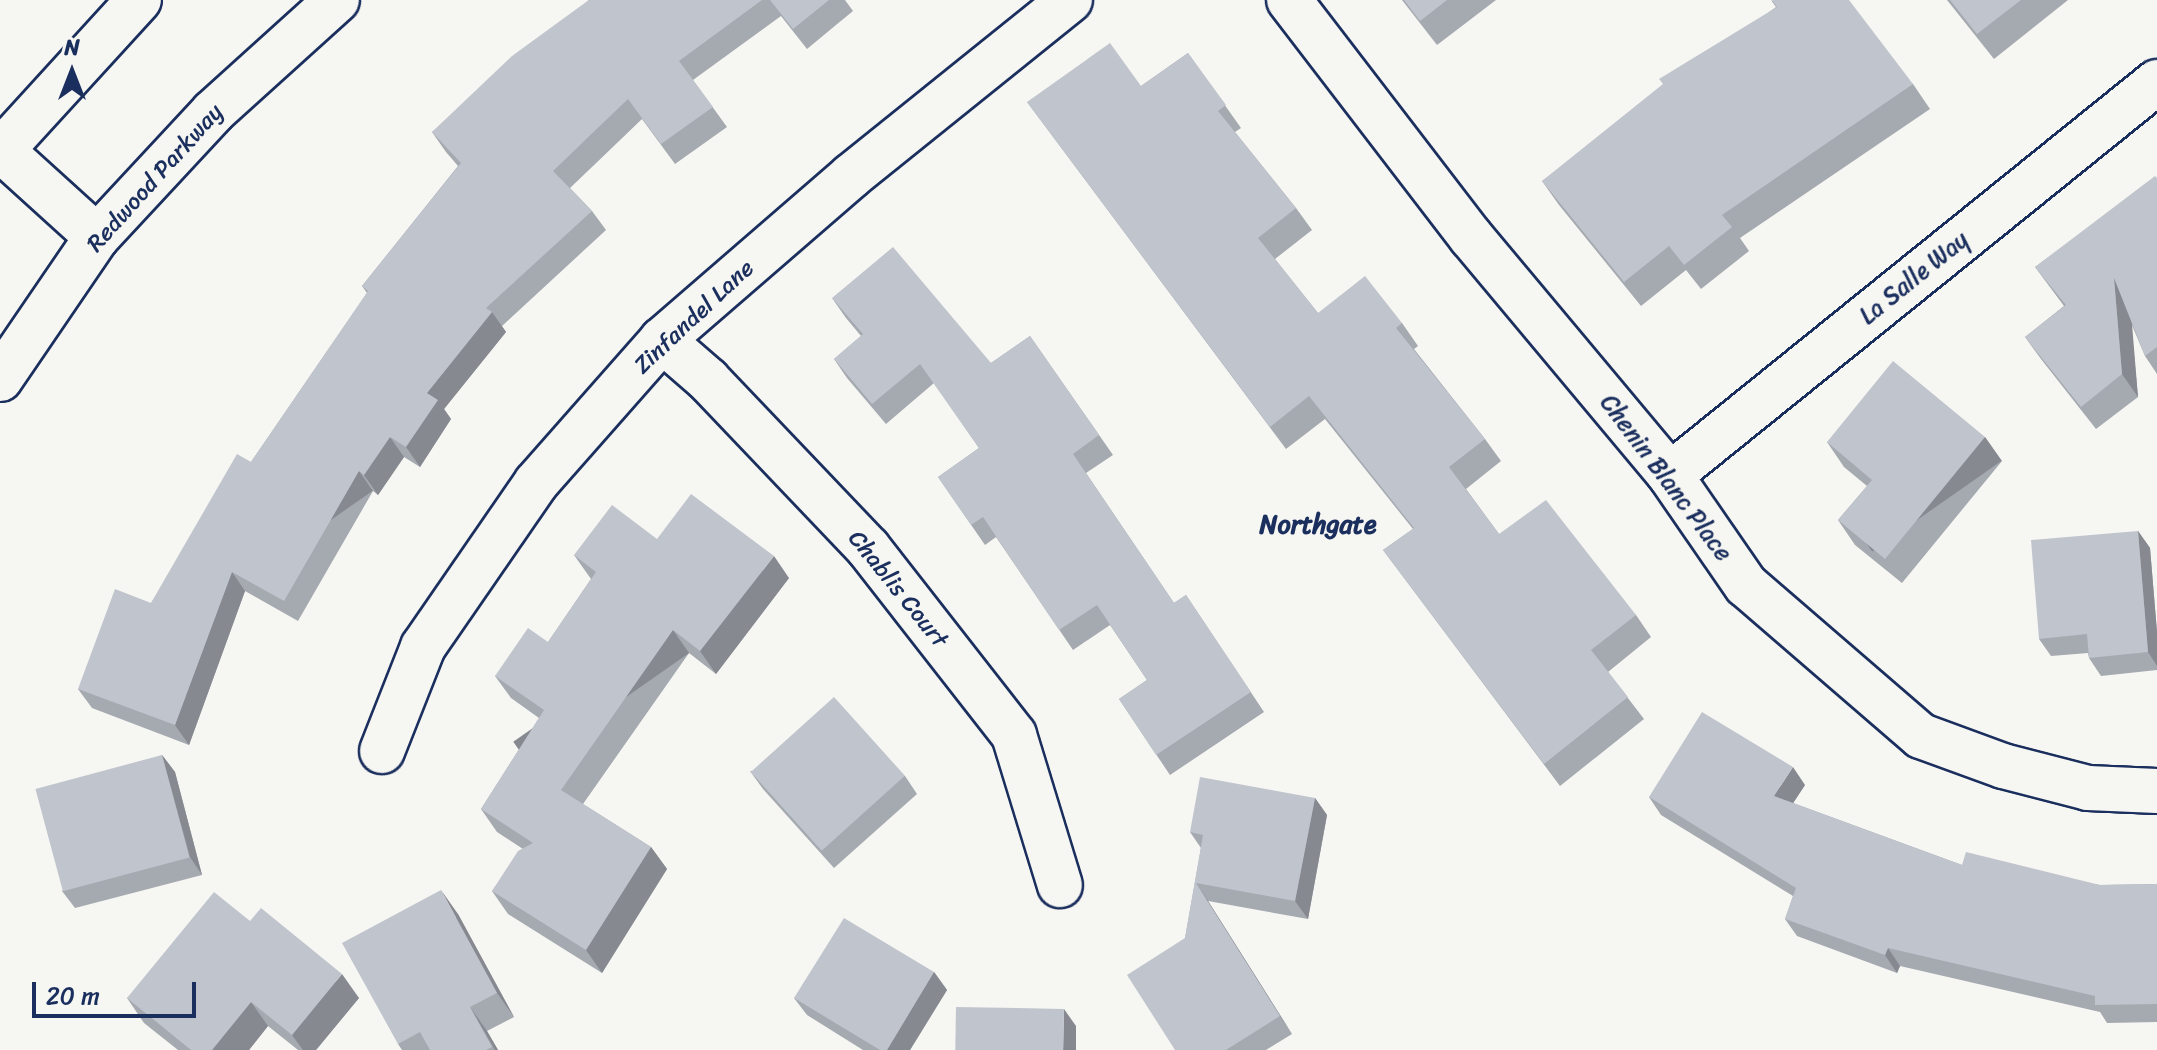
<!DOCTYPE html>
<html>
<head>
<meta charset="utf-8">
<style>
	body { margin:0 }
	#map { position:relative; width:2157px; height:1050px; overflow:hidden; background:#f6f6f2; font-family:Sriracha,sans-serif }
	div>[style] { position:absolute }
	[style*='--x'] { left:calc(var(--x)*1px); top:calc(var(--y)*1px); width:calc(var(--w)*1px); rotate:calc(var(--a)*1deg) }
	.roads { filter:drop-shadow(2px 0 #1b2f5e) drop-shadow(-2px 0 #1b2f5e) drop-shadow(0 2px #1b2f5e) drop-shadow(0 -2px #1b2f5e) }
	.minor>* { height:44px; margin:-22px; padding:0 22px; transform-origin:22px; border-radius:22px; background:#f6f6f2 }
	.major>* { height:44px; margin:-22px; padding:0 22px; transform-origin:22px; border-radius:22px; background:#f6f6f2 }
	.wall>* { inset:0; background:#a5a9b0 }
	.shaded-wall>* { inset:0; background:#868990; transform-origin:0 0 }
	.building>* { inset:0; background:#c0c4cd; transform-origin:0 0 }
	span { translate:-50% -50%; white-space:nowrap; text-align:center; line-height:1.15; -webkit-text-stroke:6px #f6f6f2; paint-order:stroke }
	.street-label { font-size:24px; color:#1b2f5e }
	.neighbourhood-label { font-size:26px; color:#1b2f5e; font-weight:700 }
	.north { position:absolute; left:32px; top:32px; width:80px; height:80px; -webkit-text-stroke:6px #f6f6f2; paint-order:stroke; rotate:0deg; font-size:22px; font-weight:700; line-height:32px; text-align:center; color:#1b2f5e }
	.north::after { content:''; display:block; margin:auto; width:28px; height:36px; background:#1b2f5e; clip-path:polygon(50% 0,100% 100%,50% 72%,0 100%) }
	.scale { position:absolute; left:32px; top:982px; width:164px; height:36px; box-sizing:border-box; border:4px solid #1b2f5e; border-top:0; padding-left:10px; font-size:24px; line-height:28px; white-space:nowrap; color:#1b2f5e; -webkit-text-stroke:6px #f6f6f2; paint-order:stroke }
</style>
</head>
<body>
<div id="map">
	<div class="roads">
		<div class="minor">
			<i style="--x:1289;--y:0;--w:299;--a:52.5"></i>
			<i style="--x:1471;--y:237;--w:310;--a:50.1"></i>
			<i style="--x:1670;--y:475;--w:134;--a:55.4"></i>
			<i style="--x:1746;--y:585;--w:231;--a:40.8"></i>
			<i style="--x:1921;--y:736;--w:87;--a:20.1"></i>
			<i style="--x:2003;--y:766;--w:88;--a:14.5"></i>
			<i style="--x:2088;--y:788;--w:69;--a:2.5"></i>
			<i style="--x:0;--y:149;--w:131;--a:42.2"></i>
			<i style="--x:662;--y:340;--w:61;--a:41"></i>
			<i style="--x:708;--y:380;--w:232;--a:46.4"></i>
			<i style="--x:868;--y:548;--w:237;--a:52"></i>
			<i style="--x:1014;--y:735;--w:157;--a:73"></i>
			<i style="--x:1670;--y:475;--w:626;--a:-38.9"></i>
			<i style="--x:382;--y:751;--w:112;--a:-68.5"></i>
			<i style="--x:423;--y:647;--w:199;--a:-55.4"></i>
			<i style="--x:536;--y:483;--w:191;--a:-48.6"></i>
			<i style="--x:662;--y:340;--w:250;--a:-40.9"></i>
			<i style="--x:851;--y:176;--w:281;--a:-38.8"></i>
		</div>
		<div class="major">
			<i style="--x:0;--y:152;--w:206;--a:-47.6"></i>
			<i style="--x:0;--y:379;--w:172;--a:-55.7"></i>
			<i style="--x:97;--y:237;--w:171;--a:-47.1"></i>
			<i style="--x:213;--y:112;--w:167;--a:-42.1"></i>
		</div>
	</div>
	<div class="wall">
		<i style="clip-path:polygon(589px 0,845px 0,853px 11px,807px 49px,781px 16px,693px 80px,727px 127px,675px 164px,642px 119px,570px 188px,592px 211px,606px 230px,502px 326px,506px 332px,444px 409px,451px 419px,420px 467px,404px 457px,378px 495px,373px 491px,298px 621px,245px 591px,189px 745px,92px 708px,78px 689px,151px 603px,251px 462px,367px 293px,362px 286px,458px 166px,446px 152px,432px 132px)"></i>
		<i style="clip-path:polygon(1402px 0,1496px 0,1437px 45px)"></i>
		<i style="clip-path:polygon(1771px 0,1913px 84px,1930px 109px,1740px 238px,1749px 251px,1701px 289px,1686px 270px,1641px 306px,1559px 205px,1542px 181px,1776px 7px)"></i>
		<i style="clip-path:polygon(1947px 0,2068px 0,1994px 59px)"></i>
		<i style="clip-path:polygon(1188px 53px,1241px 128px,1235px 132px,1296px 208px,1312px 230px,1275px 259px,1318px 313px,1402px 323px,1418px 346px,1414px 349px,1485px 439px,1501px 461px,1466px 489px,1499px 534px,1636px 615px,1651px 637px,1608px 672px,1644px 719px,1560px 786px,1383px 550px,1413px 529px,1325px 419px,1286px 449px,1027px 102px,1141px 86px)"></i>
		<i style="clip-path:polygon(2157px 178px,2157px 374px,2145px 356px,2131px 323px,2138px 397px,2096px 429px,2041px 359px,2025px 337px,2064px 306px,2035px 267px)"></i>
		<i style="clip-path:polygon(832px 298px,991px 363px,1030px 336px,1113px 455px,1086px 473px,1174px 603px,1186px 595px,1264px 712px,1170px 775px,1119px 699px,1147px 680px,1110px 625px,1073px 650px,996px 537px,985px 545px,938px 477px,979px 448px,934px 383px,886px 424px,847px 378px,834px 359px,861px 336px,846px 318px)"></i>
		<i style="clip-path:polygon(1985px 437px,2002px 461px,1902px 583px,1855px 545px,1838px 520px,1867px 486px,1844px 467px,1827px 442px)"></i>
		<i style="clip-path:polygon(2138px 531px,2150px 548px,2157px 632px,2157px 670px,2101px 676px,2089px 658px,2088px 653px,2051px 656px,2039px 639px)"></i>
		<i style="clip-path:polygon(657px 539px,789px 578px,716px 674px,689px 653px,583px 804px,651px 847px,667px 869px,602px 973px,508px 914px,492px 891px,523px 849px,497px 832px,481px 809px,539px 718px,511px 698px,495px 676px,548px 642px,591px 579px,574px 555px)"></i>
		<i style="clip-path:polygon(162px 755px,175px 772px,202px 875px,75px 908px,62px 891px)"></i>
		<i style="clip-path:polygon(750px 771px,905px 776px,917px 794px,834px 868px,763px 789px)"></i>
		<i style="clip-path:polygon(1805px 785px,1793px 803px,1962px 865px,2100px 885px,2157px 884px,2157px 1022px,2107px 1023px,2100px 1012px,1900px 966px,1897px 973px,1797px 936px,1785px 919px,1793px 896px,1661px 815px,1649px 797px)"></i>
		<i style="clip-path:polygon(1315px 798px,1327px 815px,1308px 919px,1208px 901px,1292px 1034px,1266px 1050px,1175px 1050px,1185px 938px,1201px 848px,1190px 832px)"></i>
		<i style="clip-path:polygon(458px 914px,514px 1017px,487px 1031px,498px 1050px,402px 1050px,398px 1044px)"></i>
		<i style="clip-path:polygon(250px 921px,359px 998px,316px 1050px,298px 1050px,268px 1026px,249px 1050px,178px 1050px,144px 1023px,127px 998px)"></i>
		<i style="clip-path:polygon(934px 972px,947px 990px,910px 1050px,863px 1050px,807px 1015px,794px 998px)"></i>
	</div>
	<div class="shaded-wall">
		<i style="clip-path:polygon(2114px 278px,2130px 300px,2138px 397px,2122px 374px)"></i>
		<i style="clip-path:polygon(492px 312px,506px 332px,444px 409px,451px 419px,420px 467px,406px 447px,427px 393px)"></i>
		<i style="clip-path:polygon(390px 437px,404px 457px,378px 495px,364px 475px)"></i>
		<i style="left:1985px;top:437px;width:29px;height:158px;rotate:55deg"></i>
		<i style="left:359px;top:471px;width:24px;height:150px;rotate:55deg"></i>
		<i style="clip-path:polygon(2138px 531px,2150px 548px,2157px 632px,2157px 666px,2148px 652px)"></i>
		<i style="clip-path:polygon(774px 556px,789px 578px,716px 674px,700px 651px)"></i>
		<i style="clip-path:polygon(232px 572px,245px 591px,189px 745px,175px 725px)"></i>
		<i style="left:673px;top:630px;width:28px;height:195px;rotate:55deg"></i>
		<i style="clip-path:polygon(162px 755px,175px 772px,202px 875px,190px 857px)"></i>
		<i style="clip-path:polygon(1793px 767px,1805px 785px,1786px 814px,1774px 796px)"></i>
		<i style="clip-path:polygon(1315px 798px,1327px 815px,1308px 919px,1295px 901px)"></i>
		<i style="clip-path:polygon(651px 847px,667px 869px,602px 973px,586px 950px)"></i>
		<i style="clip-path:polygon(1196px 883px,1208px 901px,1292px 1034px,1280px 1016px)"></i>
		<i style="clip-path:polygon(441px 890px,458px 914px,514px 1017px,497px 993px)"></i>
		<i style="clip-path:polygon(1888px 948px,1900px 966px,1897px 973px,1885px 955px)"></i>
		<i style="clip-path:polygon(934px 972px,947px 990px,910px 1050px,887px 1050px)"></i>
		<i style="clip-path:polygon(342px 974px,359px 998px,316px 1050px,303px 1050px,292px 1035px)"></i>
		<i style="clip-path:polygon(251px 1002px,268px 1026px,249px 1050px,212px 1050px)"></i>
		<i style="clip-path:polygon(470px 1007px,487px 1031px,498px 1050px,495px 1050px)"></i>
		<i style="clip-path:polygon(1064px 1009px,1076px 1026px,1076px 1050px,1063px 1050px)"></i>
	</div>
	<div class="building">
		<i style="clip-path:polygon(589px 0,762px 0,679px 61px,713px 107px,661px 144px,628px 99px,553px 171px,592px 211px,486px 308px,492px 312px,427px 393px,438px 400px,406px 447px,390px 437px,364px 475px,359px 471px,284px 601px,232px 572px,175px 725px,78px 689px,115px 589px,151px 603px,237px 454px,251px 462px,368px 291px,362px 286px,461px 163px,432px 132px,512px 56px)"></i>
		<i style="clip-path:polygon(770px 0,829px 0,793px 29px)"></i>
		<i style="clip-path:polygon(1404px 0,1447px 0,1420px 21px)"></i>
		<i style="clip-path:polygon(1772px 0,1849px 0,1913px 84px,1722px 215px,1732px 227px,1684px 265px,1669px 246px,1624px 282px,1542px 181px,1663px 84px,1659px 79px,1777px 7px)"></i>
		<i style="clip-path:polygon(1950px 0,2021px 0,1977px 34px)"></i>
		<i style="clip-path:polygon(1110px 43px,1141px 86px,1188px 53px,1226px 105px,1218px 111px,1296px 208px,1258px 238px,1318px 313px,1365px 276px,1402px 323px,1396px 328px,1485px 439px,1449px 467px,1499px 534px,1546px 500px,1636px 615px,1591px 650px,1628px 697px,1544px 764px,1383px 550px,1414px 528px,1309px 396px,1270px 427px,1027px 102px)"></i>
		<i style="clip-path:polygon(2155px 176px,2157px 178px,2157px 347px,2145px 356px,2114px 278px,2122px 374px,2081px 407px,2025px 337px,2066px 305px,2035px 267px)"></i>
		<i style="clip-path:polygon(893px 247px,991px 363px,1030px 336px,1099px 435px,1073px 454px,1174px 603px,1186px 595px,1251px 692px,1156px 755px,1119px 699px,1147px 680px,1097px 605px,1059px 630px,983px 517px,971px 525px,938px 477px,979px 448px,920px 364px,872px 404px,834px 359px,863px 334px,832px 298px)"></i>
		<i style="clip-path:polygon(1893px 361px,1985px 437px,1885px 559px,1838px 520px,1872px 480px,1827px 442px)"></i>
		<i style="clip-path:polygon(691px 494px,774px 556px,700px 651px,673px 630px,561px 790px,651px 847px,586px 950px,492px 891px,518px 851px,533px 843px,481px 809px,544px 710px,495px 676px,528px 628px,548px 642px,596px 572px,574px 555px,612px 505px,657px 539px)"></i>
		<i style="clip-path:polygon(2138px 531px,2148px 652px,2089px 658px,2087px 634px,2039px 639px,2031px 540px)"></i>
		<i style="left:834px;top:697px;width:106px;height:112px;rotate:48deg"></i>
		<i style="clip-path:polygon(1702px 712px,1793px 767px,1774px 796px,1962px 865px,1966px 852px,2100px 885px,2157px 884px,2157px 1004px,2095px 1005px,2095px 996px,1888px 948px,1885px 955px,1785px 919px,1796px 888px,1649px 797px)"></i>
		<i style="left:162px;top:755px;width:106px;height:131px;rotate:75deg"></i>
		<i style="clip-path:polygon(1200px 777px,1315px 798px,1295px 901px,1196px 883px,1280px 1016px,1226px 1050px,1175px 1050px,1127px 975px,1185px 938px,1203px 835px,1190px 832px)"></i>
		<i style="clip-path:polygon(441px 890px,497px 993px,470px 1007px,492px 1047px,486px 1050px,430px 1050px,420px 1032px,398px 1044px,342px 943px)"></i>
		<i style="clip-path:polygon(214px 892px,250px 921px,261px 908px,342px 974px,292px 1035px,251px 1002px,212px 1050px,191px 1050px,127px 998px)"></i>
		<i style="clip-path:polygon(844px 918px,934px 972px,887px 1050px,880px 1050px,794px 998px)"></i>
		<i style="left:956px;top:1007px;width:108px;height:43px;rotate:1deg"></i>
	</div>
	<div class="street-label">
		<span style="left:155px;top:178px;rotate:-48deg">Redwood Parkway</span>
		<span style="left:1914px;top:278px;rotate:-39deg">La Salle Way</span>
		<span style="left:694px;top:317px;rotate:-43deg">Zinfandel Lane</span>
		<span style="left:1666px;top:478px;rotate:53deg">Chenin Blanc Place</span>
		<span style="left:898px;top:589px;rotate:51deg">Chablis Court</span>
	</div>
	<div class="neighbourhood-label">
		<span style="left:1318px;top:525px">Northgate</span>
	</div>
	<div class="north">N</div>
	<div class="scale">20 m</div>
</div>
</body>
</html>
